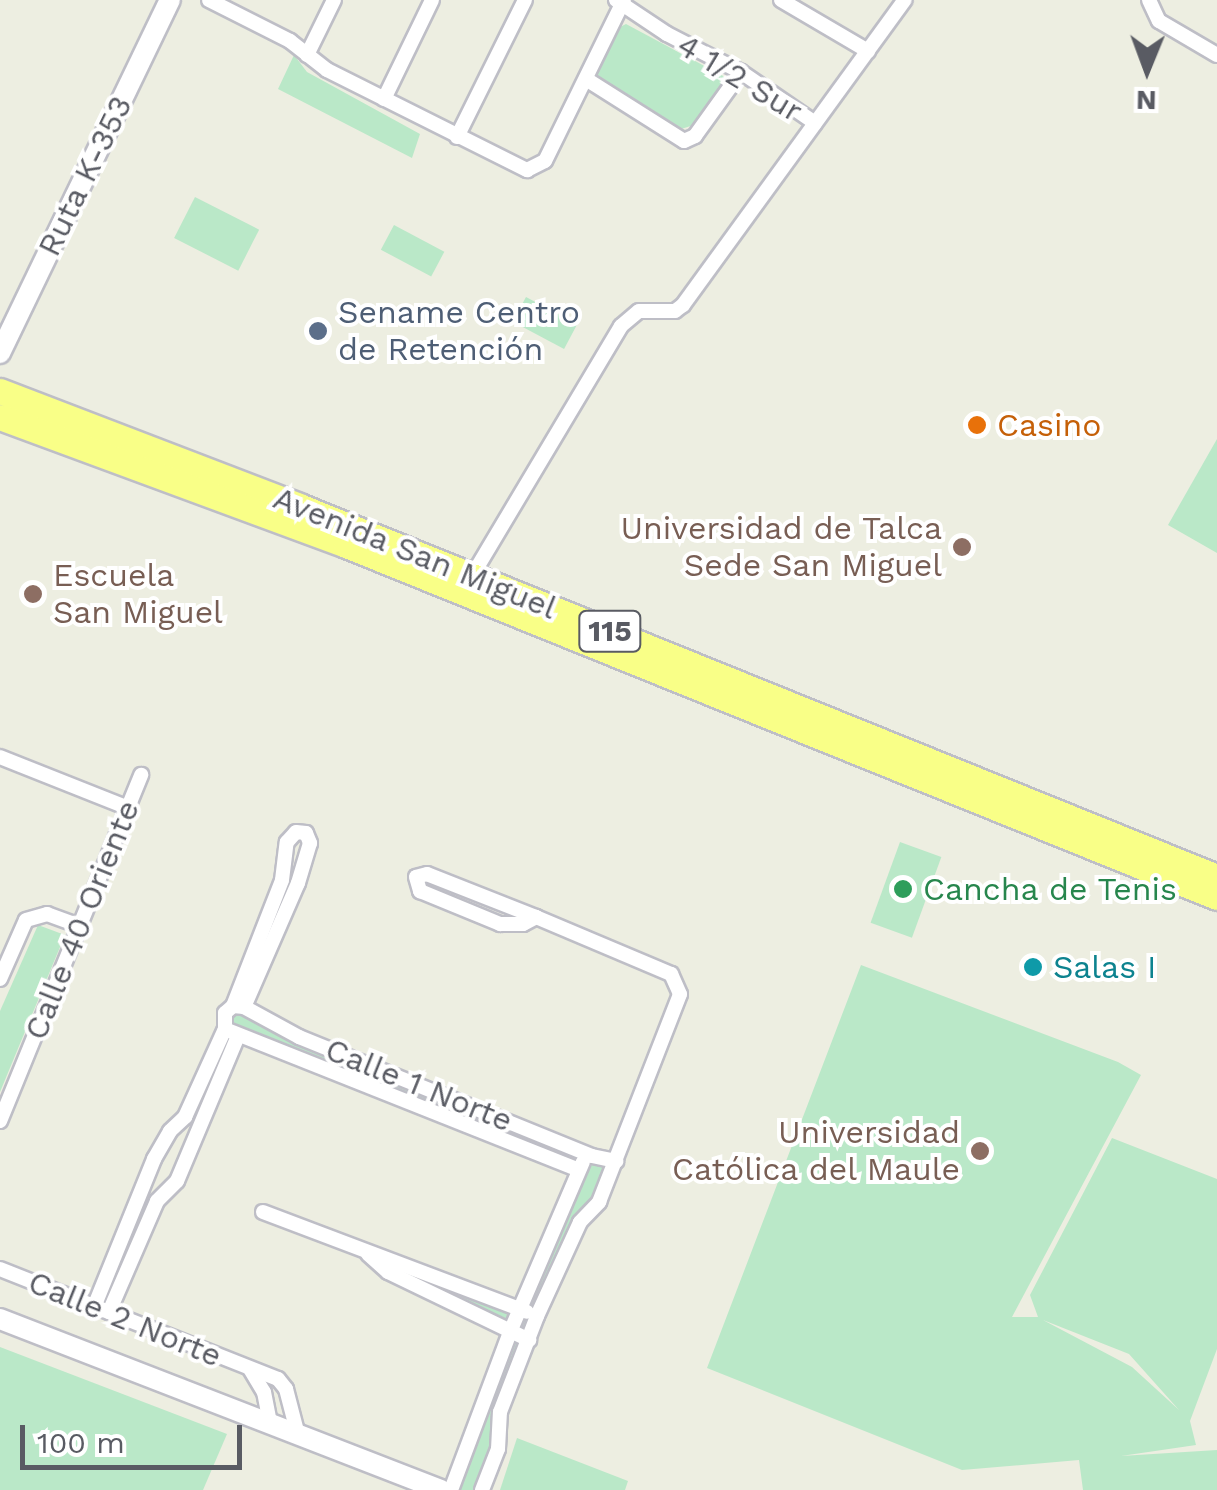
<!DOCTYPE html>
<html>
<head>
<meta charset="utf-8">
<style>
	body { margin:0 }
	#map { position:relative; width:1217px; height:1490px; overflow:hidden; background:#edeee1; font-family:"Work Sans",sans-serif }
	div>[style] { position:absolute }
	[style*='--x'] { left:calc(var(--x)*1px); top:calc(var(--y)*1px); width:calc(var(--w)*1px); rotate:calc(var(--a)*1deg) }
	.green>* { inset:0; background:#bae8c8; transform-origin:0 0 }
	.roads { filter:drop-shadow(2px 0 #bebec6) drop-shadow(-2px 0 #bebec6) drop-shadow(0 2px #bebec6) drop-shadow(0 -2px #bebec6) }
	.street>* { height:14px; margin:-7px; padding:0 7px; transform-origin:7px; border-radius:7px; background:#fff }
	.secondary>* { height:20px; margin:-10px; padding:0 10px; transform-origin:10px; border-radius:10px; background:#fff }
	.highway>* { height:25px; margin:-12.5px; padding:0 12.5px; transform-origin:12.5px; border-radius:12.5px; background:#f9ff87 }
	.dots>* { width:28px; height:28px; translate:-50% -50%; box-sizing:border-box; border:5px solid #fff; border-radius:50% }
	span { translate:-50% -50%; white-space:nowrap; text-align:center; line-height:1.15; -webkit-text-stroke:8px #fff; paint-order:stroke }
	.shield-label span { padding:2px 8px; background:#fff; border:2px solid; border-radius:8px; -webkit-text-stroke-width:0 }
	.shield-label { font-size:30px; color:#595b63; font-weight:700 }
	.street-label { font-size:32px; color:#595b63 }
	.service-label { font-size:32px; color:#4e5e75 }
	.left { translate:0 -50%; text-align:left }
	.food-label { font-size:32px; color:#c56008 }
	.education-label { font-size:32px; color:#785e54 }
	.right { translate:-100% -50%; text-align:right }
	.leisure-label { font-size:32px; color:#27864d }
	.culture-label { font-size:32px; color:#0d838f }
	.north { position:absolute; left:1097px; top:20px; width:100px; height:100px; -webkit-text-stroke:8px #fff; paint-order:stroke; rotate:181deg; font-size:28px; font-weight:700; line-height:40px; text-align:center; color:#595b63 }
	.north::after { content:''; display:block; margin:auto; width:35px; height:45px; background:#595b63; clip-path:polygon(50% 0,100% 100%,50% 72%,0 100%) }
	.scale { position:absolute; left:20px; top:1425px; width:222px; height:45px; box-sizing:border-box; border:5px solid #595b63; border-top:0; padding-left:12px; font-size:30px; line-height:35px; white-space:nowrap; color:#595b63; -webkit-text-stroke:8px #fff; paint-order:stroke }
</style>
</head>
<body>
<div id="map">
	<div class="green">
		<i style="clip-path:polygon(626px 24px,725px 77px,726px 83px,694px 125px,681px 129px,600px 83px,597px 75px,620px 27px)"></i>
		<i style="clip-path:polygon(294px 55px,307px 72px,420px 134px,412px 158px,278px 89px)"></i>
		<i style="left:195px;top:197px;width:72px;height:46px;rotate:27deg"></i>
		<i style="left:394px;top:225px;width:57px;height:28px;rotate:28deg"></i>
		<i style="left:526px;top:297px;width:58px;height:28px;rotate:28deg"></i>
		<i style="clip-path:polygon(1217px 439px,1217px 553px,1168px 525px)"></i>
		<i style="left:900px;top:842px;width:44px;height:86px;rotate:20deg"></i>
		<i style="clip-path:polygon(38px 925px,65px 935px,0 1092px,0 1011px)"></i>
		<i style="clip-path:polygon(evenodd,861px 965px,1118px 1062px,1141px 1075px,1012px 1317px,1038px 1317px,1030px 1295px,1112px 1138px,1217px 1179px,1217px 1349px,1190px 1421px,1196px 1445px,1121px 1456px,1217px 1450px,1217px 1490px,1083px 1490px,1079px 1460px,962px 1470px,707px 1368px,861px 965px,1043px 1320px,1129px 1354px,1179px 1410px,1132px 1367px,1043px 1320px)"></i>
		<i style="clip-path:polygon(233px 1006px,616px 1161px,537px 1316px,482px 1490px,451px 1490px,515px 1324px,374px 1263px,522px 1309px,577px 1169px,238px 1036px,225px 1013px)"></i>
		<i style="clip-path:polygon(0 1347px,227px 1434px,203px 1490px,0 1490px)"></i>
		<i style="clip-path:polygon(517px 1438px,628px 1481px,625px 1490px,500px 1490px)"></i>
	</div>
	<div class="roads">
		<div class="street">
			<i style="--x:209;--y:0;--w:91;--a:26.8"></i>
			<i style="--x:290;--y:41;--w:47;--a:38.1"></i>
			<i style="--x:327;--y:70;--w:224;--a:26.6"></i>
			<i style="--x:527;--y:170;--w:20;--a:-27"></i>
			<i style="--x:545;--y:161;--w:179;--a:-63.9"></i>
			<i style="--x:616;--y:0;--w:61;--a:33.7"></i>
			<i style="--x:667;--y:34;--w:83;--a:27.2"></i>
			<i style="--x:741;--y:72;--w:90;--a:34.6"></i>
			<i style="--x:781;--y:0;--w:101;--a:30.4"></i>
			<i style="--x:1149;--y:0;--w:23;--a:65"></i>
			<i style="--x:1159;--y:21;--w:67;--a:30.4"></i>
			<i style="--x:307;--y:55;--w:61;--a:-63.9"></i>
			<i style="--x:586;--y:79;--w:116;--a:32.3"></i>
			<i style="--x:684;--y:141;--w:12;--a:-24"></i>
			<i style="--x:695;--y:136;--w:79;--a:-54.3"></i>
			<i style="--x:384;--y:99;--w:110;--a:-64.1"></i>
			<i style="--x:457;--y:137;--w:153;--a:-63.6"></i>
			<i style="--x:472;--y:576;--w:291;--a:-59.2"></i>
			<i style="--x:621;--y:326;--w:23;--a:-40"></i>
			<i style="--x:639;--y:311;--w:36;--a:0"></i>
			<i style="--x:675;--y:311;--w:10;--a:-37"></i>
			<i style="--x:683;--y:305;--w:377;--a:-54"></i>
			<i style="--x:0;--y:757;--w:138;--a:21.7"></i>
			<i style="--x:0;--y:979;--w:64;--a:-66.2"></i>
			<i style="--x:26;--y:920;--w:22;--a:-16"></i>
			<i style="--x:47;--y:914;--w:35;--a:20"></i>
			<i style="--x:233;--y:1006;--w:135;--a:-68.7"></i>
			<i style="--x:282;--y:880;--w:38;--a:-83"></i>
			<i style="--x:287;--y:842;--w:13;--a:-48"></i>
			<i style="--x:296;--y:832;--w:10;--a:6"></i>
			<i style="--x:306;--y:833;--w:11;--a:68"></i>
			<i style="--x:310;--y:843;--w:42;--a:106.7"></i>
			<i style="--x:298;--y:883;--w:135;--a:113.5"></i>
			<i style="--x:225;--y:1029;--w:379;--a:21.7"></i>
			<i style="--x:0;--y:1121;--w:374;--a:-67.8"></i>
			<i style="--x:263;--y:1212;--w:282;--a:20.7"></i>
			<i style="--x:368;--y:1254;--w:27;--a:42"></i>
			<i style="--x:388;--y:1272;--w:157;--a:25.7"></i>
			<i style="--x:0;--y:1269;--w:299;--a:21.6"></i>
			<i style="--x:278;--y:1379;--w:13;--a:51"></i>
			<i style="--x:286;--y:1389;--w:48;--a:75.4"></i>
			<i style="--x:94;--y:1307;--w:160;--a:-67.9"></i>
			<i style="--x:154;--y:1159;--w:32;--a:-60"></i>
			<i style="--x:170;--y:1131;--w:21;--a:-43"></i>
			<i style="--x:185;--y:1117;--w:97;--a:-65.6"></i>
			<i style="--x:225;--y:1029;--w:16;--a:-90"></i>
			<i style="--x:225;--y:1013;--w:11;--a:-41"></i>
			<i style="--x:233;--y:1006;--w:11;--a:5"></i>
			<i style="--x:244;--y:1007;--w:63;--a:28.6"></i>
			<i style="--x:299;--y:1037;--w:316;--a:22.1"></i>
			<i style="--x:592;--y:1156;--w:25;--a:12"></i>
			<i style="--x:109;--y:1312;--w:121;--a:-66.6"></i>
			<i style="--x:157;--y:1201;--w:28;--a:-45"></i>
			<i style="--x:177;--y:1181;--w:157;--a:-67.2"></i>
			<i style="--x:250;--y:1369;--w:27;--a:59"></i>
			<i style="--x:264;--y:1392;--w:33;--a:79"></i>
			<i style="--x:451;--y:1490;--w:169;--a:-69.5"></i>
			<i style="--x:510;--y:1332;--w:185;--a:-66.8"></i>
			<i style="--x:482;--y:1490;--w:44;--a:-68.7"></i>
			<i style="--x:498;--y:1449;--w:37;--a:-87"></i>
			<i style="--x:500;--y:1412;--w:103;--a:-68.9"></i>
			<i style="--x:537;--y:1316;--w:103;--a:-65.4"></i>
			<i style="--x:580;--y:1222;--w:28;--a:-46"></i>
			<i style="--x:599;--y:1202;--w:223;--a:-68.7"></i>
			<i style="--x:680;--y:994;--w:22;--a:-114"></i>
			<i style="--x:671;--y:974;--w:147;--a:-157.1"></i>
			<i style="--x:536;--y:917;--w:117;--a:-158.5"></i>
			<i style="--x:427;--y:874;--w:11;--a:165"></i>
			<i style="--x:416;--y:877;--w:15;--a:74"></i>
			<i style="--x:420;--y:891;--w:87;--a:22.4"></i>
			<i style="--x:500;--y:924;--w:23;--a:0"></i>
			<i style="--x:523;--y:924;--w:15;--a:-28"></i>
		</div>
		<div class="secondary">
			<i style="--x:0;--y:353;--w:392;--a:-64.3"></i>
			<i style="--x:0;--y:1319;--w:473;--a:21.2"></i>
		</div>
		<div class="highway">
			<i style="--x:0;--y:391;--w:320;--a:21"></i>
			<i style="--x:299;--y:506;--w:990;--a:22.01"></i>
			<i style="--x:0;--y:417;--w:369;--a:20.3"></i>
			<i style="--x:346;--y:545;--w:939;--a:22.01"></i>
		</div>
	</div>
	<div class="dots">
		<i style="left:318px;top:331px;background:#5c6f8a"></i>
		<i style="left:977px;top:425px;background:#e8710a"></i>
		<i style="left:962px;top:547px;background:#8d6e63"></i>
		<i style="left:33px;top:594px;background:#8d6e63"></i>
		<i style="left:903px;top:889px;background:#2e9e5b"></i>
		<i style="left:1033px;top:967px;background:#0f9aa8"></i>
		<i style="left:980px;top:1151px;background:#8d6e63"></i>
	</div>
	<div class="shield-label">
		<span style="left:610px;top:631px">115</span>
	</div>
	<div class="street-label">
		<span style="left:740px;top:78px;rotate:31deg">4 1/2 Sur</span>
		<span style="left:85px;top:176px;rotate:-64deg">Ruta K-353</span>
		<span style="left:415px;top:553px;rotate:22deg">Avenida San Miguel</span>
		<span style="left:82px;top:920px;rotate:-68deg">Calle 40 Oriente</span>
		<span style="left:419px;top:1085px;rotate:22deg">Calle 1 Norte</span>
		<span style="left:125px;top:1319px;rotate:22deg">Calle 2 Norte</span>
	</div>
	<div class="service-label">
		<span class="left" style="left:338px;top:331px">Sename Centro<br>de Retención</span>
	</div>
	<div class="food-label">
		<span class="left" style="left:997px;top:425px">Casino</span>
	</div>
	<div class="education-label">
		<span class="right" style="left:942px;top:547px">Universidad de Talca<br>Sede San Miguel</span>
		<span class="left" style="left:53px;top:594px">Escuela<br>San Miguel</span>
		<span class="right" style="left:960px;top:1151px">Universidad<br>Católica del Maule</span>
	</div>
	<div class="leisure-label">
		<span class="left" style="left:923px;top:889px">Cancha de Tenis</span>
	</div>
	<div class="culture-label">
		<span class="left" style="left:1053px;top:967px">Salas I</span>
	</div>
	<div class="north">N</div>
	<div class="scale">100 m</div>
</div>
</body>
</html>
